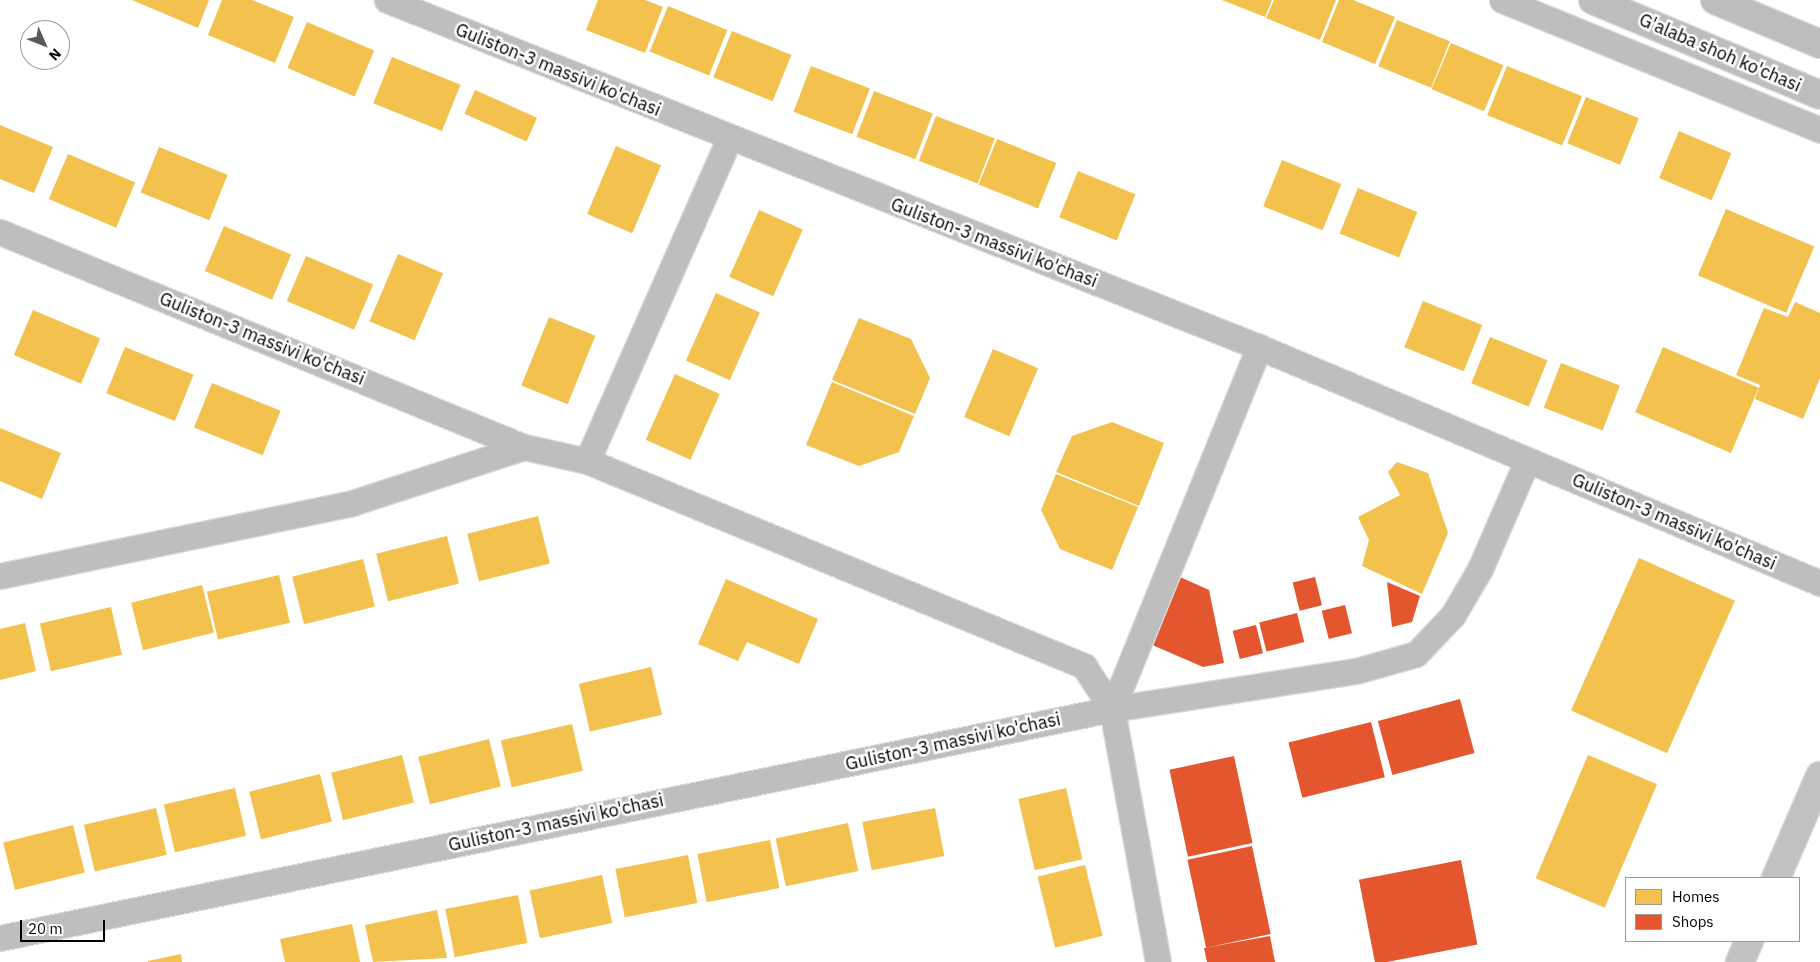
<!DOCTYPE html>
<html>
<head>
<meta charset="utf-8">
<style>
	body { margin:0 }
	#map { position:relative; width:1820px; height:962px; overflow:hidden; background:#fff; font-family:"IBM Plex Sans",sans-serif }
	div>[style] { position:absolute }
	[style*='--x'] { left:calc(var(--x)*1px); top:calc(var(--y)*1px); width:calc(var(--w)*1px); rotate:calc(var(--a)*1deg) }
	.homes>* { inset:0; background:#f2c14e; transform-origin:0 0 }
	.shops>* { inset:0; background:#e4572e; transform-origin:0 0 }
	.roads { filter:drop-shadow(1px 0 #dbdbdb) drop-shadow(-1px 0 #dbdbdb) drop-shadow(0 1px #dbdbdb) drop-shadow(0 -1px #dbdbdb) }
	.minor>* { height:25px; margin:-12.5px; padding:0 12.5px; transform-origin:12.5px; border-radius:12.5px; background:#bebebe }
	.secondary>* { height:28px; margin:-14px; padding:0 14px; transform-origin:14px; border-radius:14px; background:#c1c1c1 }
	.primary>* { height:28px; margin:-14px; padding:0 14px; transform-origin:14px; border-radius:14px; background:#bdbdbd }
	span { translate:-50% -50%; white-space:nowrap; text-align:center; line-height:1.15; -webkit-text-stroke:5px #fff; paint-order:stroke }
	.street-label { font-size:18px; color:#000 }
	.legend { position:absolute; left:1625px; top:877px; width:175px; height:65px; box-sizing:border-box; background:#fff; border:1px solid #999; margin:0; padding:6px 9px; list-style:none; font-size:15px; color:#000 }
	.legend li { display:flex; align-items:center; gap:10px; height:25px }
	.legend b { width:25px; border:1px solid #999 }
	.north { position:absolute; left:20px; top:20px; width:50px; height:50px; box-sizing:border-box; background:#fff; border:1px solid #999; border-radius:50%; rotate:134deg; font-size:14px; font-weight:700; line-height:20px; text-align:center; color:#000 }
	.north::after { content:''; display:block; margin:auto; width:18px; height:22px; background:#595959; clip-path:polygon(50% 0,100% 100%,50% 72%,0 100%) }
	.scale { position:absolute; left:20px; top:920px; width:85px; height:22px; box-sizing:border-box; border:2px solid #000; border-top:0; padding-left:6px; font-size:15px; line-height:18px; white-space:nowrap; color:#000; -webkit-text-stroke:4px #fff; paint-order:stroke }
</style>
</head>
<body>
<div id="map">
	<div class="homes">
		<i style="clip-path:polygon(132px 0,209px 0,198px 28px)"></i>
		<i style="clip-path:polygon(222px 0,252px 0,294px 17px,275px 63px,208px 35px)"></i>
		<i style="clip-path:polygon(598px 0,645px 0,663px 7px,645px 53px,586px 30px)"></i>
		<i style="clip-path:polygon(1222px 0,1272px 0,1265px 17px)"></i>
		<i style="clip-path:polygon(1274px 0,1336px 0,1320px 40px,1266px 18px)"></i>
		<i style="clip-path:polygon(1339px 0,1353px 0,1395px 17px,1375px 64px,1322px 42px)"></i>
		<i style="left:668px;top:6px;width:64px;height:49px;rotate:22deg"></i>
		<i style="left:1397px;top:20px;width:57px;height:50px;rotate:22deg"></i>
		<i style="left:307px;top:22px;width:73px;height:50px;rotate:23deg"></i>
		<i style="left:732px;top:31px;width:64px;height:50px;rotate:22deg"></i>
		<i style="left:1451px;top:43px;width:57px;height:50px;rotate:23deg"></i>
		<i style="left:392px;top:57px;width:74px;height:50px;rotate:22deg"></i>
		<i style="left:811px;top:66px;width:63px;height:49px;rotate:21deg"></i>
		<i style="left:1507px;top:66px;width:81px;height:53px;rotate:22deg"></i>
		<i style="left:475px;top:90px;width:68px;height:26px;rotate:24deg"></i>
		<i style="left:874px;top:91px;width:63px;height:49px;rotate:21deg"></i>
		<i style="left:1586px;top:97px;width:57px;height:50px;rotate:22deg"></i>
		<i style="left:936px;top:116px;width:63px;height:48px;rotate:21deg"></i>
		<i style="clip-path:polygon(0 125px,53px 147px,34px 193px,0 179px)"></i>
		<i style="left:1679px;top:131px;width:57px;height:51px;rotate:23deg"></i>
		<i style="left:997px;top:139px;width:64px;height:49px;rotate:22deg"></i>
		<i style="left:616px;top:146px;width:49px;height:74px;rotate:23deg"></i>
		<i style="left:159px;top:147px;width:74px;height:49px;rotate:22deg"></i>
		<i style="left:68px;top:154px;width:73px;height:49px;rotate:23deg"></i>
		<i style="left:1282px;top:160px;width:64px;height:50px;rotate:22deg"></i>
		<i style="left:1078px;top:171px;width:62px;height:50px;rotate:22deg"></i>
		<i style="left:1358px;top:188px;width:64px;height:49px;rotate:22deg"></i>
		<i style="left:1726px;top:209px;width:96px;height:72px;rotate:23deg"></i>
		<i style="left:759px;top:210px;width:48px;height:73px;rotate:24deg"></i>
		<i style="left:224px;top:226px;width:73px;height:49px;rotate:23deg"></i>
		<i style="left:398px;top:254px;width:49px;height:73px;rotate:23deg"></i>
		<i style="left:306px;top:256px;width:73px;height:49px;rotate:23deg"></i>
		<i style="left:716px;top:293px;width:48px;height:74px;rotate:24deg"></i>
		<i style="left:1423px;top:301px;width:64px;height:50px;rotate:22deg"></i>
		<i style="clip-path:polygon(1795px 302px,1820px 313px,1820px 378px,1803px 419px,1755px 399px,1760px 385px,1736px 375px,1764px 308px,1788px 317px)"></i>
		<i style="left:33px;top:310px;width:73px;height:49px;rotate:23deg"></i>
		<i style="left:549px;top:317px;width:50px;height:74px;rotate:22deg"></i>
		<i style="clip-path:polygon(859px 318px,911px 339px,930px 378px,915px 414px,832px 380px)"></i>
		<i style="left:1490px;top:337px;width:62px;height:50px;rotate:22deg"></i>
		<i style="left:125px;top:347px;width:74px;height:50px;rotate:22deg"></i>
		<i style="left:1663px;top:347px;width:104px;height:71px;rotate:23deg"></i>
		<i style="left:993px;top:349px;width:49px;height:74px;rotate:23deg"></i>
		<i style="left:1561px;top:363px;width:63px;height:48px;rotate:21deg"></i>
		<i style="left:675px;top:374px;width:49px;height:72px;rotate:24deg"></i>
		<i style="clip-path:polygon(832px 382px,914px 416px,899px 452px,859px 466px,806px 445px)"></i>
		<i style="left:212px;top:383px;width:74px;height:48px;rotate:22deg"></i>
		<i style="clip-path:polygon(1112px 422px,1164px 443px,1139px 506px,1056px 472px,1072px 436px)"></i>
		<i style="clip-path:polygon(0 428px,61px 453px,42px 499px,0 481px)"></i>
		<i style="clip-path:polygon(1397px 462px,1428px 473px,1448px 533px,1422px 594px,1362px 566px,1369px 540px,1358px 517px,1400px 495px,1388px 472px)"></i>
		<i style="clip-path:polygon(1056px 474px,1138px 507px,1112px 570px,1060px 549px,1041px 510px)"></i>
		<i style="left:538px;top:516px;width:49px;height:73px;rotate:76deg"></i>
		<i style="left:447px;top:536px;width:49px;height:73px;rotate:76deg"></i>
		<i style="left:1639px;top:558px;width:105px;height:167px;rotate:24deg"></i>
		<i style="left:363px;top:559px;width:49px;height:73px;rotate:76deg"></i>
		<i style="left:279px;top:575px;width:49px;height:74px;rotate:77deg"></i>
		<i style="clip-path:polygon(726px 579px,818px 619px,799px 664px,747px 642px,738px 661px,698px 644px)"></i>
		<i style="left:202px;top:585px;width:49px;height:73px;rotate:76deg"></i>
		<i style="left:111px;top:607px;width:49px;height:73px;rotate:77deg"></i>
		<i style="clip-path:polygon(25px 623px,36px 671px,0 680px,0 629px)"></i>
		<i style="left:651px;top:667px;width:49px;height:74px;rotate:77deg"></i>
		<i style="left:572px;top:724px;width:48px;height:73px;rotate:77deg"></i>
		<i style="left:489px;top:739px;width:49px;height:73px;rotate:76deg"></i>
		<i style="left:402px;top:755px;width:49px;height:73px;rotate:76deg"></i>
		<i style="left:1588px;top:755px;width:75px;height:134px;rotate:23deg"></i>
		<i style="left:320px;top:774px;width:49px;height:73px;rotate:76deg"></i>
		<i style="left:235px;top:788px;width:49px;height:73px;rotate:77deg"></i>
		<i style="left:1066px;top:788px;width:73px;height:49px;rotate:77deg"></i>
		<i style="left:156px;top:808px;width:48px;height:74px;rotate:77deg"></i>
		<i style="left:935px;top:808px;width:49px;height:74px;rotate:79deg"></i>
		<i style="left:848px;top:823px;width:49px;height:74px;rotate:78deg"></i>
		<i style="left:73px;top:825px;width:49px;height:72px;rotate:76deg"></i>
		<i style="left:770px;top:840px;width:49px;height:74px;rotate:79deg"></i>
		<i style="left:688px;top:855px;width:49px;height:74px;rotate:79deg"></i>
		<i style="left:1085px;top:865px;width:73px;height:49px;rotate:76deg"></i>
		<i style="left:602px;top:875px;width:49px;height:74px;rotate:78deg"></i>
		<i style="left:518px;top:895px;width:49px;height:74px;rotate:79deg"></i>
		<i style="clip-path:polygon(437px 910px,447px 958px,373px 962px,365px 925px)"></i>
		<i style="clip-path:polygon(352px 924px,360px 962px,285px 962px,280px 939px)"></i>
		<i style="clip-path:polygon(181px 954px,182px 962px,148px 962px,148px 961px)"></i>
	</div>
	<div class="shops">
		<i style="clip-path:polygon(1180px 577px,1209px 590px,1224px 663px,1203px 667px,1150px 644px)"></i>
		<i style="left:1315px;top:577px;width:29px;height:23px;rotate:76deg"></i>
		<i style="clip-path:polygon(1387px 582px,1420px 596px,1412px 622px,1392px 627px)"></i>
		<i style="left:1345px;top:605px;width:29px;height:24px;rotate:76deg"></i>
		<i style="left:1297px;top:613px;width:30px;height:39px;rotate:76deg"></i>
		<i style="left:1256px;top:625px;width:29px;height:24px;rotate:76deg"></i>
		<i style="left:1460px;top:699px;width:56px;height:85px;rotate:75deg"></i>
		<i style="left:1371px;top:722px;width:57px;height:85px;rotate:76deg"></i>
		<i style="left:1234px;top:756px;width:89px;height:66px;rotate:78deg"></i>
		<i style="left:1252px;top:846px;width:90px;height:66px;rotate:78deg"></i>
		<i style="left:1461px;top:860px;width:86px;height:104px;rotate:79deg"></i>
		<i style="clip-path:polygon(1270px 936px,1275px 962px,1207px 962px,1204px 948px)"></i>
	</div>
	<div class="roads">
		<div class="minor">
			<i style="--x:387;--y:0;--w:939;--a:21.7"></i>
			<i style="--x:1259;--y:347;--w:609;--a:22.82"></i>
			<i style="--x:1502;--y:0;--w:344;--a:22.2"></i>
			<i style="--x:0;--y:232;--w:566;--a:22.31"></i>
			<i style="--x:524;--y:447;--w:65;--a:12.5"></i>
			<i style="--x:587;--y:461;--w:538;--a:22.41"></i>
			<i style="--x:1084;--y:666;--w:51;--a:56.9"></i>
			<i style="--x:1112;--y:709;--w:257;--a:79.7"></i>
			<i style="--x:587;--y:461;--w:352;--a:-66.2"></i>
			<i style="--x:0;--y:576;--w:359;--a:-11.7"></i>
			<i style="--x:352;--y:503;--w:181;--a:-18"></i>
			<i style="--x:1112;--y:709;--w:391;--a:-67.9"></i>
			<i style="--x:0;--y:938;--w:1135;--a:-11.64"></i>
			<i style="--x:1112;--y:709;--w:247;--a:-8.9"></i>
			<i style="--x:1356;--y:671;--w:62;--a:-15.8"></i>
			<i style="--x:1416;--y:654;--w:54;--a:-46.5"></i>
			<i style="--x:1453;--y:615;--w:53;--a:-59.6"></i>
			<i style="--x:1480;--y:569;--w:118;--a:-66.5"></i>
		</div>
		<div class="secondary">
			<i style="--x:1776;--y:878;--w:111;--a:-66.7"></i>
			<i style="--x:1740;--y:962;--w:23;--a:-67"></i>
		</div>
		<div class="primary">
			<i style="--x:1593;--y:0;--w:246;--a:22.7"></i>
			<i style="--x:1715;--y:0;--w:114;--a:22.7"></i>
		</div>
	</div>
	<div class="street-label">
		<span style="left:1720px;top:53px;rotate:23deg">G'alaba shoh ko'chasi</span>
		<span style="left:558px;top:70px;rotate:22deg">Guliston-3 massivi ko'chasi</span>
		<span style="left:994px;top:243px;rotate:21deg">Guliston-3 massivi ko'chasi</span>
		<span style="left:262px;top:339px;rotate:22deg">Guliston-3 massivi ko'chasi</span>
		<span style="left:1674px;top:522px;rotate:23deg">Guliston-3 massivi ko'chasi</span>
		<span style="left:953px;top:742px;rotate:-12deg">Guliston-3 massivi ko'chasi</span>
		<span style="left:556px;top:823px;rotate:-12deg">Guliston-3 massivi ko'chasi</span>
	</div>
	<ul class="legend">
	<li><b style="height:14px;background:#f2c14e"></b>Homes</li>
	<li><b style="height:14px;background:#e4572e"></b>Shops</li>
	</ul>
	<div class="north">N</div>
	<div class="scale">20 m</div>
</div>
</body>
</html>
